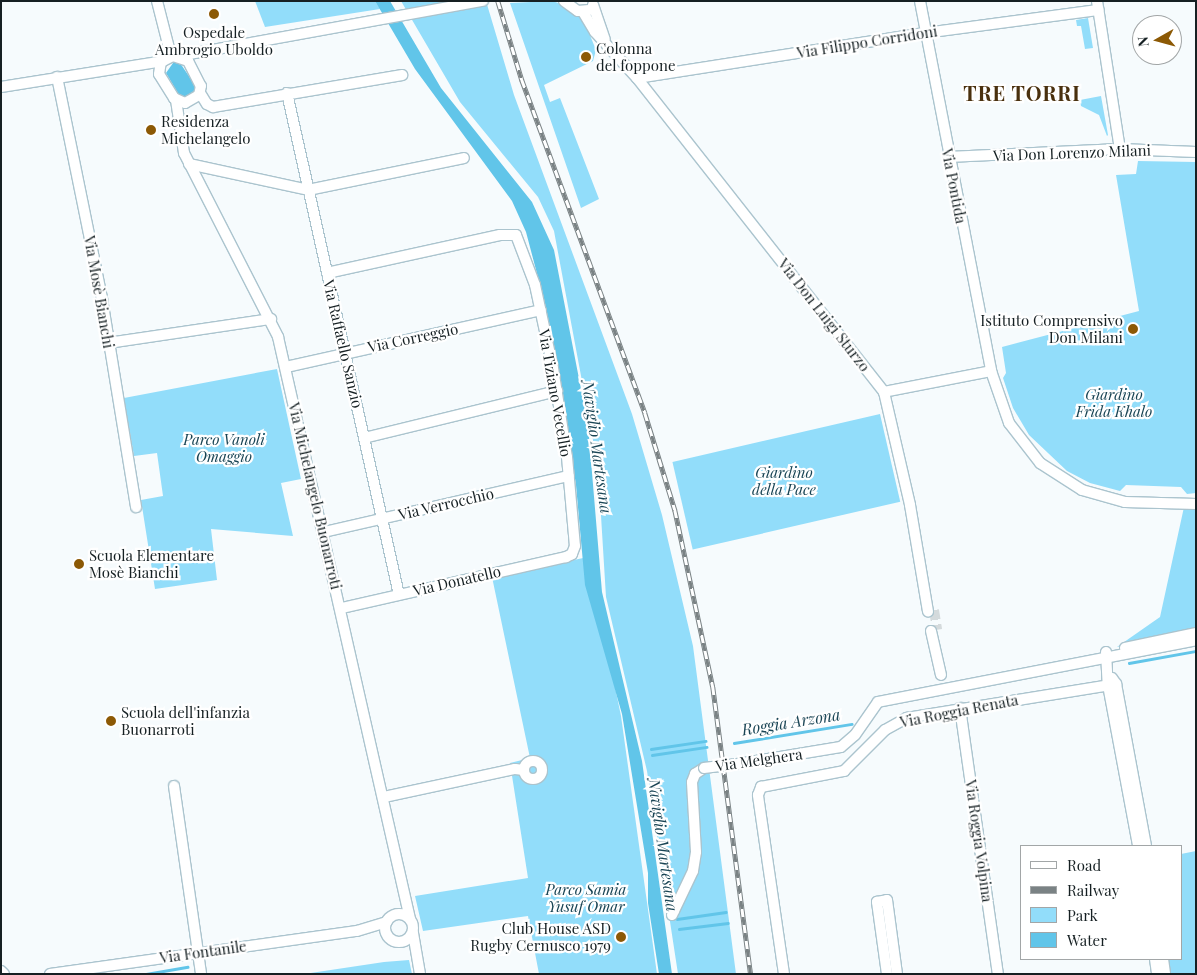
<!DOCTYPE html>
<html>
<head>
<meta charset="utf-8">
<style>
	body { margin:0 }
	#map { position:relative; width:1197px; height:975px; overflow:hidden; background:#f6fbfd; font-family:"Playfair Display",serif }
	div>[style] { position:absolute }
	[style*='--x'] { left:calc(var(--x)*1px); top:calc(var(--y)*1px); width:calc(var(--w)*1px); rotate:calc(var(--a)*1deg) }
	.green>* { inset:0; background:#92ddfa; transform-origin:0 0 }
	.water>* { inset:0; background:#61c5e9 }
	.stream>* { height:2.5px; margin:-1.25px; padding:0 1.25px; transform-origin:1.25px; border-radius:1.25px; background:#61c5e9 }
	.minor-tunnel>* { height:10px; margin-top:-5px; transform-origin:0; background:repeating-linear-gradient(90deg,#d4dadc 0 10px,transparent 0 15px) }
	.roads { filter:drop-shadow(1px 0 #abc4ce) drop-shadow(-1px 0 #abc4ce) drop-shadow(0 1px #abc4ce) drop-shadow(0 -1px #abc4ce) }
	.minor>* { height:10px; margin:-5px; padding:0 5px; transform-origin:5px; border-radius:5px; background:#fff }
	.minor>.ring { margin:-5px; padding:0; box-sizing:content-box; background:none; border:10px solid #fff; border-radius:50% }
	.rail>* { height:4.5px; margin-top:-2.25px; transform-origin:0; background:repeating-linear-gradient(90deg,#fff 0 8px,#7a8284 0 16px); box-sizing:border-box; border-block:1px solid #7a8284 }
	.bridges { filter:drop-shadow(1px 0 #abc4ce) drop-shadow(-1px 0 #abc4ce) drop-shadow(0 1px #abc4ce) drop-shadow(0 -1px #abc4ce) }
	.minor-bridge>* { height:10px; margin:-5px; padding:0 5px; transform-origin:5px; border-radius:5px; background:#fff }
	.dots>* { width:14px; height:14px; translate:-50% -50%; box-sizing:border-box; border:2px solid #fff; border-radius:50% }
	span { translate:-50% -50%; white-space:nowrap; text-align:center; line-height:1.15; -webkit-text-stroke:4.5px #fff; paint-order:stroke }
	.poi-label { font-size:15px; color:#162023 }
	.left { translate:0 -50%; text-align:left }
	.right { translate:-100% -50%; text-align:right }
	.street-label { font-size:15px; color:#162023 }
	.park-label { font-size:15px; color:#184454; font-style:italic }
	.water-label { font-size:16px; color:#1a4555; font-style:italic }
	.district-label { font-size:20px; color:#49300e; font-weight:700; letter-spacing:1px }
	.frame { position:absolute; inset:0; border:2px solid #162023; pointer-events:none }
	.legend { position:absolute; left:1020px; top:845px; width:162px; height:115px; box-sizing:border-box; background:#fff; border:1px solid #a2a6a7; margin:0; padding:6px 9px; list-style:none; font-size:15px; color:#162023 }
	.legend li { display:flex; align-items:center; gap:10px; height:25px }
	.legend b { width:25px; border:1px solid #a2a6a7 }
	.north { position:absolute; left:1132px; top:15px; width:50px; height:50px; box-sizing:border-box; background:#fff; border:1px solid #a2a6a7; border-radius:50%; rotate:263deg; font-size:14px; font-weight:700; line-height:20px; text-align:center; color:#162023 }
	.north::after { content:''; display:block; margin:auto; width:18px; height:22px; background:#8c5905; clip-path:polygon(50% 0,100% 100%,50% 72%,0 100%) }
</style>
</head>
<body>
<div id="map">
	<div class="green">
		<i style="clip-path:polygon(255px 1px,375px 1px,380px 9px,265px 27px)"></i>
		<i style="clip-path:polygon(401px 1px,486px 1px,514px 95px,632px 414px,662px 515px,693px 646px,736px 974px,678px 974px,647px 771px,606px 597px,598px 467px,554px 231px,538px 197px,460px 102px)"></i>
		<i style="clip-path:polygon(552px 1px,565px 5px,583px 18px,596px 50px,593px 61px,544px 85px,550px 102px,560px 98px,599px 199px,581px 208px,510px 3px)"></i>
		<i style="clip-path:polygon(1088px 18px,1093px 48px,1085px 49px,1081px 26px,1077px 26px,1076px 20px)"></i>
		<i style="clip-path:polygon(1101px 96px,1108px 135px,1107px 136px,1099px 115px,1081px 106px,1080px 100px)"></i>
		<i style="clip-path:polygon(1138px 161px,1196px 162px,1196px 493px,1187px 494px,1181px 487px,1126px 485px,1120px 491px,1090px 483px,1067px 471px,1029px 435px,1013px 408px,1003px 378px,1006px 373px,1002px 347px,1139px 311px,1116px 175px,1136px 174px)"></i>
		<i style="clip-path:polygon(277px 369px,301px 479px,281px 483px,293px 536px,211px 529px,217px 580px,155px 589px,141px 500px,163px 496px,157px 453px,134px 456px,124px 398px)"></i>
		<i style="left:880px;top:414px;width:90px;height:213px;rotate:77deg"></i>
		<i style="clip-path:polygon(1196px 505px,1196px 631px,1117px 647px,1160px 617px,1184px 507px)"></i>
		<i style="clip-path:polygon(588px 557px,621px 716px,657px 974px,539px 974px,528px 916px,423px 931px,415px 896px,528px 878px,510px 763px,530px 758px,492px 577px)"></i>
		<i style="clip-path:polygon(1196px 851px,1196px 974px,1170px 974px,1168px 959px,1181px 959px,1181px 854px)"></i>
		<i style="clip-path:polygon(409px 960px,412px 974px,304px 974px,384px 962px)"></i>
	</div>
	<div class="water">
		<i style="clip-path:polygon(375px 1px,390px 1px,441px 88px,532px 202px,554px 250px,588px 425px,602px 592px,642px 761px,672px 974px,659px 974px,648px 903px,648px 873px,622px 714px,585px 585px,576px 485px,559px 374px,544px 300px,526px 232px,512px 201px,415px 69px)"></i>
		<i style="clip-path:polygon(173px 63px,180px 63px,195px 85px,194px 92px,186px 98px,179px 95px,166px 73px)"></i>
	</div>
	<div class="stream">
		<i style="--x:1129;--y:663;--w:68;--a:-10.2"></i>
		<i style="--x:734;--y:743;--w:119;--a:-9.2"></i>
		<i style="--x:651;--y:749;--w:55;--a:-8.4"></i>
		<i style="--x:652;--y:755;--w:55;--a:-8.4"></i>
		<i style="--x:677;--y:919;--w:49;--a:-8.1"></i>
		<i style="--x:679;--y:929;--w:49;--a:-7"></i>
		<i style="--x:146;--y:974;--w:42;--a:-9.7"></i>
	</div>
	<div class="minor-tunnel">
		<i style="--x:934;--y:610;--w:20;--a:81"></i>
	</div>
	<div class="roads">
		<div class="minor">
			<i style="--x:157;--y:1;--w:57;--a:75.7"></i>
			<i style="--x:564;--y:1;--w:17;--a:36"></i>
			<i style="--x:578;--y:11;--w:11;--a:-5"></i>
			<i style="--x:920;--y:1;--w:377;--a:79.1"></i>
			<i style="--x:991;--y:371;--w:55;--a:70.9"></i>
			<i style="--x:1009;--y:423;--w:51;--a:52.2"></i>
			<i style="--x:1040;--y:463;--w:50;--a:32.7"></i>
			<i style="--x:1082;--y:490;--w:45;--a:15.6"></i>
			<i style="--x:1125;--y:502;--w:71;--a:1.6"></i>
			<i style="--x:1097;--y:1;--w:150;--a:81.2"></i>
			<i style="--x:593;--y:5;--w:36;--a:71"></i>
			<i style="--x:583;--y:12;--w:23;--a:59"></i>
			<i style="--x:595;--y:32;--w:62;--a:47.6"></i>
			<i style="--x:637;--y:78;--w:400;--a:51.8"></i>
			<i style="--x:884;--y:392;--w:116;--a:77"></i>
			<i style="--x:910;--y:505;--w:108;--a:80.4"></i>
			<i style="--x:173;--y:56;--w:16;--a:18"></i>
			<i style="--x:188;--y:61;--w:28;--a:63"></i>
			<i style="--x:201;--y:86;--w:9;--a:103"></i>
			<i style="--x:199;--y:95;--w:16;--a:150"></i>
			<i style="--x:185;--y:103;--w:12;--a:-156"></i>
			<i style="--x:174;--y:98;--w:28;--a:-122"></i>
			<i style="--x:159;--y:74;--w:12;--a:-81"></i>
			<i style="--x:161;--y:62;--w:13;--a:-27"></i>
			<i style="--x:179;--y:56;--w:309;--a:-10.3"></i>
			<i style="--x:57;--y:77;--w:227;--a:78.5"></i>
			<i style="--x:102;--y:299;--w:211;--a:80.7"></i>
			<i style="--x:637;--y:78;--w:291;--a:-8.9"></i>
			<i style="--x:925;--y:33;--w:175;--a:-7.6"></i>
			<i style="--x:1;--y:87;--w:164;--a:-9.1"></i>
			<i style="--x:200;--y:93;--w:13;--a:58"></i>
			<i style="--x:207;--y:104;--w:7;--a:27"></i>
			<i style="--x:213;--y:107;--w:192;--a:-9.6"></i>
			<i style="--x:287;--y:93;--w:514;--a:77.42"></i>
			<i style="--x:176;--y:100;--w:54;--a:81.4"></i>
			<i style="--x:184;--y:153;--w:207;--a:62.9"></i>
			<i style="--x:278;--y:337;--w:597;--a:77.22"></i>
			<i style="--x:948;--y:157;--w:172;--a:-2.7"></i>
			<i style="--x:1120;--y:149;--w:76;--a:2.3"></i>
			<i style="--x:189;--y:164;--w:122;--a:12.3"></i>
			<i style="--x:308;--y:190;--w:159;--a:-11.6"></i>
			<i style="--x:327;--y:273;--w:177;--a:-12.4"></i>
			<i style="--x:500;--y:235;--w:16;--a:0"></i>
			<i style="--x:516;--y:235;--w:53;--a:69.2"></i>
			<i style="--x:535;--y:285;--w:85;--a:77.8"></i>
			<i style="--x:553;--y:368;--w:90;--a:81.1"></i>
			<i style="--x:567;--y:457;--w:89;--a:84.9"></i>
			<i style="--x:575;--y:546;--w:9;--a:111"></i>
			<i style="--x:572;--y:554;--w:7;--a:153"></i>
			<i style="--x:566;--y:557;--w:231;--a:167.2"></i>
			<i style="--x:108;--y:343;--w:165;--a:-8.4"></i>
			<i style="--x:286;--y:367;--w:261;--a:-12.6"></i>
			<i style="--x:884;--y:392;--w:109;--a:-11.1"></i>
			<i style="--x:364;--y:438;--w:199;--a:-13.7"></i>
			<i style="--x:324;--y:532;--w:251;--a:-12.9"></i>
			<i style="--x:931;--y:631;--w:45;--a:77.2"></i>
			<i style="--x:1125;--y:648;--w:73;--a:-11.9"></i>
			<i style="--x:1106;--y:652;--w:33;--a:87"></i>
			<i style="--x:1108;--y:685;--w:164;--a:79.4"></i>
			<i style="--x:1112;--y:678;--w:7;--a:56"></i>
			<i style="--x:1116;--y:684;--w:165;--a:79.5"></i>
			<i style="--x:960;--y:708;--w:269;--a:81.9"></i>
			<i class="ring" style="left:524px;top:761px;width:8px;height:8px"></i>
			<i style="--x:738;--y:764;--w:104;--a:-9.4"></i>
			<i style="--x:841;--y:747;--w:18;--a:-41"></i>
			<i style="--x:855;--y:735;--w:40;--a:-55.1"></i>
			<i style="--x:878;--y:702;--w:324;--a:-11"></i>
			<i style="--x:174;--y:786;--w:190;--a:81.8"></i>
			<i style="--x:384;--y:797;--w:134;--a:-12.1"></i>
			<i style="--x:515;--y:769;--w:9;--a:6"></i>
			<i class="ring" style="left:385px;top:914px;width:18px;height:18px"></i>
			<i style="--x:672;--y:915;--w:49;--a:-64.5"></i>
			<i style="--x:693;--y:871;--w:19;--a:-81"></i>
			<i style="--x:696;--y:852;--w:70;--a:-93.3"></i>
			<i style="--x:692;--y:782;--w:9;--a:-69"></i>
			<i style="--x:695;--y:774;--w:11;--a:-34"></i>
			<i style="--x:413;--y:933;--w:42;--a:80.3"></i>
			<i style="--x:1155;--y:959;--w:15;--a:82"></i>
			<i style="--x:1163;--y:959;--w:15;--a:82"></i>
			<i style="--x:1;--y:971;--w:4;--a:45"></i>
			<i style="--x:50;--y:974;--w:310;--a:-8"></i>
			<i style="--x:357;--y:931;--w:31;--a:-17"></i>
			<i style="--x:784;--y:974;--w:181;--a:-98.3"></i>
			<i style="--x:758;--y:795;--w:9;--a:-69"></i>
			<i style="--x:761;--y:787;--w:85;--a:-10.9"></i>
			<i style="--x:844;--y:771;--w:58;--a:-45"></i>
			<i style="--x:885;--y:730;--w:25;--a:-29"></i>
			<i style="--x:907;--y:718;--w:212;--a:-9.2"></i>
			<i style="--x:887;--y:974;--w:73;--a:-97.9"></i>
			<i style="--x:877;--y:902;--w:10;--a:-11"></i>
			<i style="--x:887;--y:900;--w:75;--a:82.3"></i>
		</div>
	</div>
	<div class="rail">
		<i style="--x:498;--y:1;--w:83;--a:73.1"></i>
		<i style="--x:522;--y:80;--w:355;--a:69.7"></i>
		<i style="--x:645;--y:413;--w:102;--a:72.8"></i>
		<i style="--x:675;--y:510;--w:181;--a:77.9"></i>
		<i style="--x:713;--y:687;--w:290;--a:82.5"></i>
	</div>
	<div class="bridges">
		<div class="minor-bridge">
			<i style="--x:704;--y:768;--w:34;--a:-7"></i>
		</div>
	</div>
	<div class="dots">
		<i style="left:214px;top:14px;background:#8c5905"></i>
		<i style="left:586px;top:57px;background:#8c5905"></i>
		<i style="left:151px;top:130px;background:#8c5905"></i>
		<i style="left:1133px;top:329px;background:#8c5905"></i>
		<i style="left:79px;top:564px;background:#8c5905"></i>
		<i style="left:111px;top:721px;background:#8c5905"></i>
		<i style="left:621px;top:937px;background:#8c5905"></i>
	</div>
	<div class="poi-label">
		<span style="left:214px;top:41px">Ospedale<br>Ambrogio Uboldo</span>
		<span class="left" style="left:596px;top:57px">Colonna<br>del foppone</span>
		<span class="left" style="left:161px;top:130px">Residenza<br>Michelangelo</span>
		<span class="right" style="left:1123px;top:329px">Istituto Comprensivo<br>Don Milani</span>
		<span class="left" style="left:89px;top:564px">Scuola Elementare<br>Mosè Bianchi</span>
		<span class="left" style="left:121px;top:721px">Scuola dell'infanzia<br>Buonarroti</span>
		<span class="right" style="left:611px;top:937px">Club House ASD<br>Rugby Cernusco 1979</span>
	</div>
	<div class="street-label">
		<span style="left:867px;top:42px;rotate:-9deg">Via Filippo Corridoni</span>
		<span style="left:1072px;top:153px;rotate:-2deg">Via Don Lorenzo Milani</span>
		<span style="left:954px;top:186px;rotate:79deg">Via Pontida</span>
		<span style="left:99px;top:292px;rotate:80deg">Via Mosè Bianchi</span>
		<span style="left:824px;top:315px;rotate:52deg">Via Don Luigi Sturzo</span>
		<span style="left:413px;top:338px;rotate:-12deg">Via Correggio</span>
		<span style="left:343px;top:344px;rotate:77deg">Via Raffaello Sanzio</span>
		<span style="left:555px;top:393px;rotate:80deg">Via Tiziano Vecellio</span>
		<span style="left:315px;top:496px;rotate:77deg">Via Michelangelo Buonarroti</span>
		<span style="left:446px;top:504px;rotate:-13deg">Via Verrocchio</span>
		<span style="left:457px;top:581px;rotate:-13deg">Via Donatello</span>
		<span style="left:959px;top:711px;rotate:-11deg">Via Roggia Renata</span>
		<span style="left:759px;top:760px;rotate:-8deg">Via Melghera</span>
		<span style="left:979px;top:841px;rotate:82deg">Via Roggia Volpina</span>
		<span style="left:203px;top:952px;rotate:-8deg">Via Fontanile</span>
	</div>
	<div class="park-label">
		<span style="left:1114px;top:403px">Giardino<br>Frida Khalo</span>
		<span style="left:224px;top:448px">Parco Vanoli<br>Omaggio</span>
		<span style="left:784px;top:481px">Giardino<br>della Pace</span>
		<span style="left:586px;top:898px">Parco Samia<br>Yusuf Omar</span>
	</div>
	<div class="water-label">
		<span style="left:597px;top:447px;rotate:82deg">Naviglio Martesana</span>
		<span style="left:791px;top:722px;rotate:-9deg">Roggia Arzona</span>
		<span style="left:663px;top:845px;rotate:82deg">Naviglio Martesana</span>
	</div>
	<div class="district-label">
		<span style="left:1022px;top:92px">TRE TORRI</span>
	</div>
	<div class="frame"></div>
	<ul class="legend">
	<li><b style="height:6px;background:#fff"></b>Road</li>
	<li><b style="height:6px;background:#7a8284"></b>Railway</li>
	<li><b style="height:14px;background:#92ddfa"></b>Park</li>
	<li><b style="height:14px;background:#61c5e9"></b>Water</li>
	</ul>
	<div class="north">N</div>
</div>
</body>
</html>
